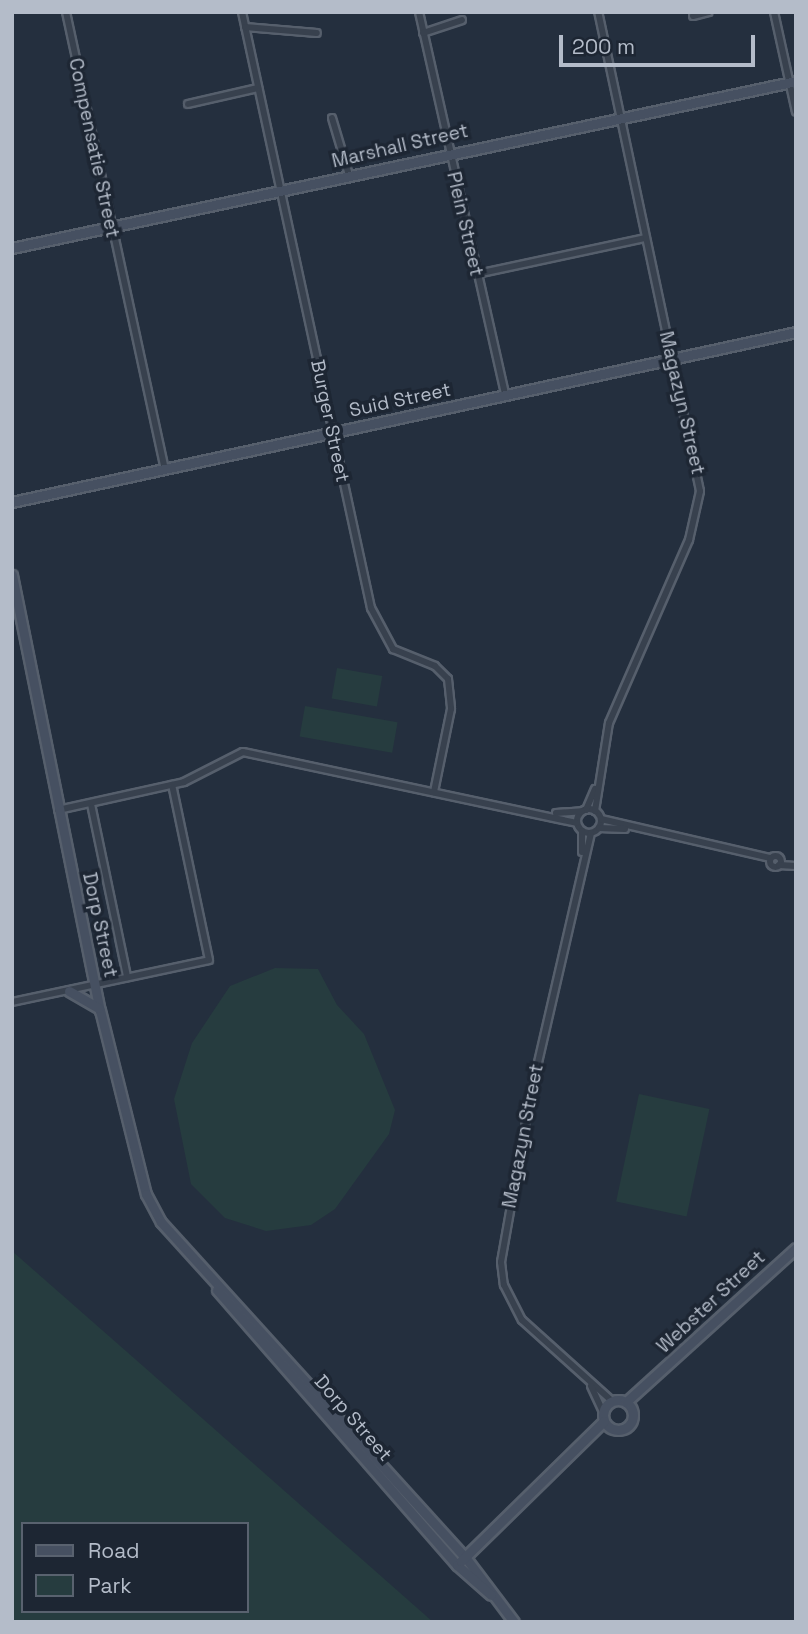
<!DOCTYPE html>
<html>
<head>
<meta charset="utf-8">
<style>
	body { margin:0 }
	#map { position:relative; width:808px; height:1634px; overflow:hidden; background:#242f3e; font-family:"Space Grotesk",sans-serif }
	div>[style] { position:absolute }
	[style*='--x'] { left:calc(var(--x)*1px); top:calc(var(--y)*1px); width:calc(var(--w)*1px); rotate:calc(var(--a)*1deg) }
	.green>* { inset:0; background:#263c3f; transform-origin:0 0 }
	.roads { filter:drop-shadow(2px 0 #565f6c) drop-shadow(-2px 0 #565f6c) drop-shadow(0 2px #565f6c) drop-shadow(0 -2px #565f6c) }
	.street>* { height:6px; margin:-3px; padding:0 3px; transform-origin:3px; border-radius:3px; background:#38414e }
	.street>.ring { margin:-3px; padding:0; box-sizing:content-box; background:none; border:6px solid #38414e; border-radius:50% }
	.secondary>* { height:9px; margin:-4.5px; padding:0 4.5px; transform-origin:4.5px; border-radius:4.5px; background:#465061 }
	.secondary>.ring { margin:-4.5px; padding:0; box-sizing:content-box; background:none; border:9px solid #465061; border-radius:50% }
	span { translate:-50% -50%; white-space:nowrap; text-align:center; line-height:1.15; -webkit-text-stroke:7px #1d2633; paint-order:stroke }
	.street-label { font-size:19px; color:#b4bcc9 }
	.frame { position:absolute; inset:0; border:14px solid #b4bcc9; pointer-events:none }
	.legend { position:absolute; left:21px; top:1522px; width:228px; height:91px; box-sizing:border-box; background:#1d2633; border:2px solid #59626f; margin:0; padding:9px 12px; list-style:none; font-size:21px; color:#b4bcc9 }
	.legend li { display:flex; align-items:center; gap:14px; height:35px }
	.legend b { width:35px; border:2px solid #59626f }
	.scale { position:absolute; left:559px; top:35px; width:196px; height:32px; box-sizing:border-box; border:4px solid #b4bcc9; border-top:0; padding-left:9px; font-size:21px; line-height:24px; white-space:nowrap; color:#b4bcc9; -webkit-text-stroke:5px #1d2633; paint-order:stroke }
</style>
</head>
<body>
<div id="map">
	<div class="green">
		<i style="left:337px;top:668px;width:46px;height:31px;rotate:10deg"></i>
		<i style="left:305px;top:706px;width:94px;height:31px;rotate:10deg"></i>
		<i style="clip-path:polygon(275px 968px,318px 969px,337px 1005px,364px 1034px,395px 1110px,389px 1134px,335px 1209px,311px 1225px,266px 1231px,225px 1218px,191px 1184px,174px 1099px,192px 1043px,230px 986px)"></i>
		<i style="left:639px;top:1094px;width:72px;height:110px;rotate:12deg"></i>
		<i style="clip-path:polygon(evenodd,12px 1251px,143px 1366px,433px 1622px,12px 1622px,12px 1251px,23px 1524px,247px 1524px,247px 1611px,23px 1611px,23px 1524px)"></i>
	</div>
	<div class="roads">
		<div class="street">
			<i style="--x:66;--y:12;--w:468;--a:77.8"></i>
			<i style="--x:242;--y:12;--w:610;--a:77.79"></i>
			<i style="--x:371;--y:608;--w:47;--a:61.8"></i>
			<i style="--x:393;--y:649;--w:45;--a:22"></i>
			<i style="--x:435;--y:666;--w:18;--a:45"></i>
			<i style="--x:448;--y:679;--w:30;--a:84"></i>
			<i style="--x:451;--y:709;--w:85;--a:101.6"></i>
			<i style="--x:419;--y:12;--w:393;--a:77.3"></i>
			<i style="--x:774;--y:12;--w:102;--a:77.6"></i>
			<i style="--x:693;--y:16;--w:16;--a:-14"></i>
			<i style="--x:245;--y:27;--w:72;--a:4.8"></i>
			<i style="--x:423;--y:33;--w:41;--a:-18.4"></i>
			<i style="--x:188;--y:104;--w:72;--a:-12.9"></i>
			<i style="--x:332;--y:118;--w:59;--a:73.4"></i>
			<i style="--x:477;--y:274;--w:172;--a:-12.1"></i>
			<i style="--x:91;--y:804;--w:177;--a:78.2"></i>
			<i class="ring" style="left:577px;top:809px;width:18px;height:18px"></i>
			<i style="--x:58;--y:810;--w:129;--a:-12.5"></i>
			<i style="--x:184;--y:782;--w:66;--a:-27"></i>
			<i style="--x:243;--y:752;--w:341;--a:12"></i>
			<i style="--x:586;--y:810;--w:23;--a:-67"></i>
			<i style="--x:595;--y:811;--w:89;--a:-81"></i>
			<i style="--x:609;--y:723;--w:200;--a:-66.4"></i>
			<i style="--x:689;--y:540;--w:50;--a:-77.3"></i>
			<i style="--x:700;--y:491;--w:490;--a:-102"></i>
			<i style="--x:556;--y:813;--w:26;--a:-4"></i>
			<i style="--x:601;--y:819;--w:173;--a:13"></i>
			<i style="--x:599;--y:828;--w:26;--a:2"></i>
			<i style="--x:591;--y:833;--w:262;--a:103"></i>
			<i style="--x:532;--y:1088;--w:177;--a:100.1"></i>
			<i style="--x:501;--y:1262;--w:23;--a:83"></i>
			<i style="--x:504;--y:1285;--w:39;--a:63"></i>
			<i style="--x:522;--y:1320;--w:121;--a:42"></i>
			<i style="--x:582;--y:852;--w:21;--a:-90"></i>
			<i class="ring" style="left:769.5px;top:855.5px;width:5px;height:5px"></i>
			<i style="--x:779;--y:865;--w:17;--a:3"></i>
			<i style="--x:12;--y:1002;--w:201;--a:-12"></i>
			<i style="--x:209;--y:960;--w:179;--a:-101.9"></i>
			<i style="--x:591;--y:1386;--w:29;--a:65"></i>
		</div>
		<div class="secondary">
			<i style="--x:12;--y:248;--w:802;--a:-12.02"></i>
			<i style="--x:12;--y:502;--w:802;--a:-12.23"></i>
			<i style="--x:12;--y:575;--w:444;--a:78.6"></i>
			<i style="--x:100;--y:1010;--w:190;--a:76"></i>
			<i style="--x:146;--y:1194;--w:32;--a:62"></i>
			<i style="--x:161;--y:1222;--w:452;--a:47.8"></i>
			<i style="--x:465;--y:1557;--w:81;--a:53"></i>
			<i style="--x:69;--y:991;--w:34;--a:30"></i>
			<i style="--x:217;--y:1290;--w:365;--a:48.9"></i>
			<i style="--x:457;--y:1565;--w:45;--a:41.4"></i>
			<i class="ring" style="left:603px;top:1400px;width:21px;height:21px"></i>
			<i style="--x:626;--y:1402;--w:229;--a:-42.2"></i>
			<i style="--x:461;--y:1561;--w:200;--a:-44.4"></i>
		</div>
	</div>
	<div class="street-label">
		<span style="left:400px;top:146px;rotate:-13deg">Marshall Street</span>
		<span style="left:94px;top:148px;rotate:78deg">Compensatie Street</span>
		<span style="left:465px;top:224px;rotate:77deg">Plein Street</span>
		<span style="left:400px;top:400px;rotate:-12deg">Suid Street</span>
		<span style="left:682px;top:403px;rotate:77deg">Magazyn Street</span>
		<span style="left:330px;top:421px;rotate:78deg">Burger Street</span>
		<span style="left:100px;top:925px;rotate:78deg">Dorp Street</span>
		<span style="left:523px;top:1136px;rotate:-79deg">Magazyn Street</span>
		<span style="left:711px;top:1302px;rotate:-43deg">Webster Street</span>
		<span style="left:353px;top:1418px;rotate:49deg">Dorp Street</span>
	</div>
	<div class="frame"></div>
	<ul class="legend">
	<li><b style="height:9px;background:#465061"></b>Road</li>
	<li><b style="height:19px;background:#263c3f"></b>Park</li>
	</ul>
	<div class="scale">200 m</div>
</div>
</body>
</html>
